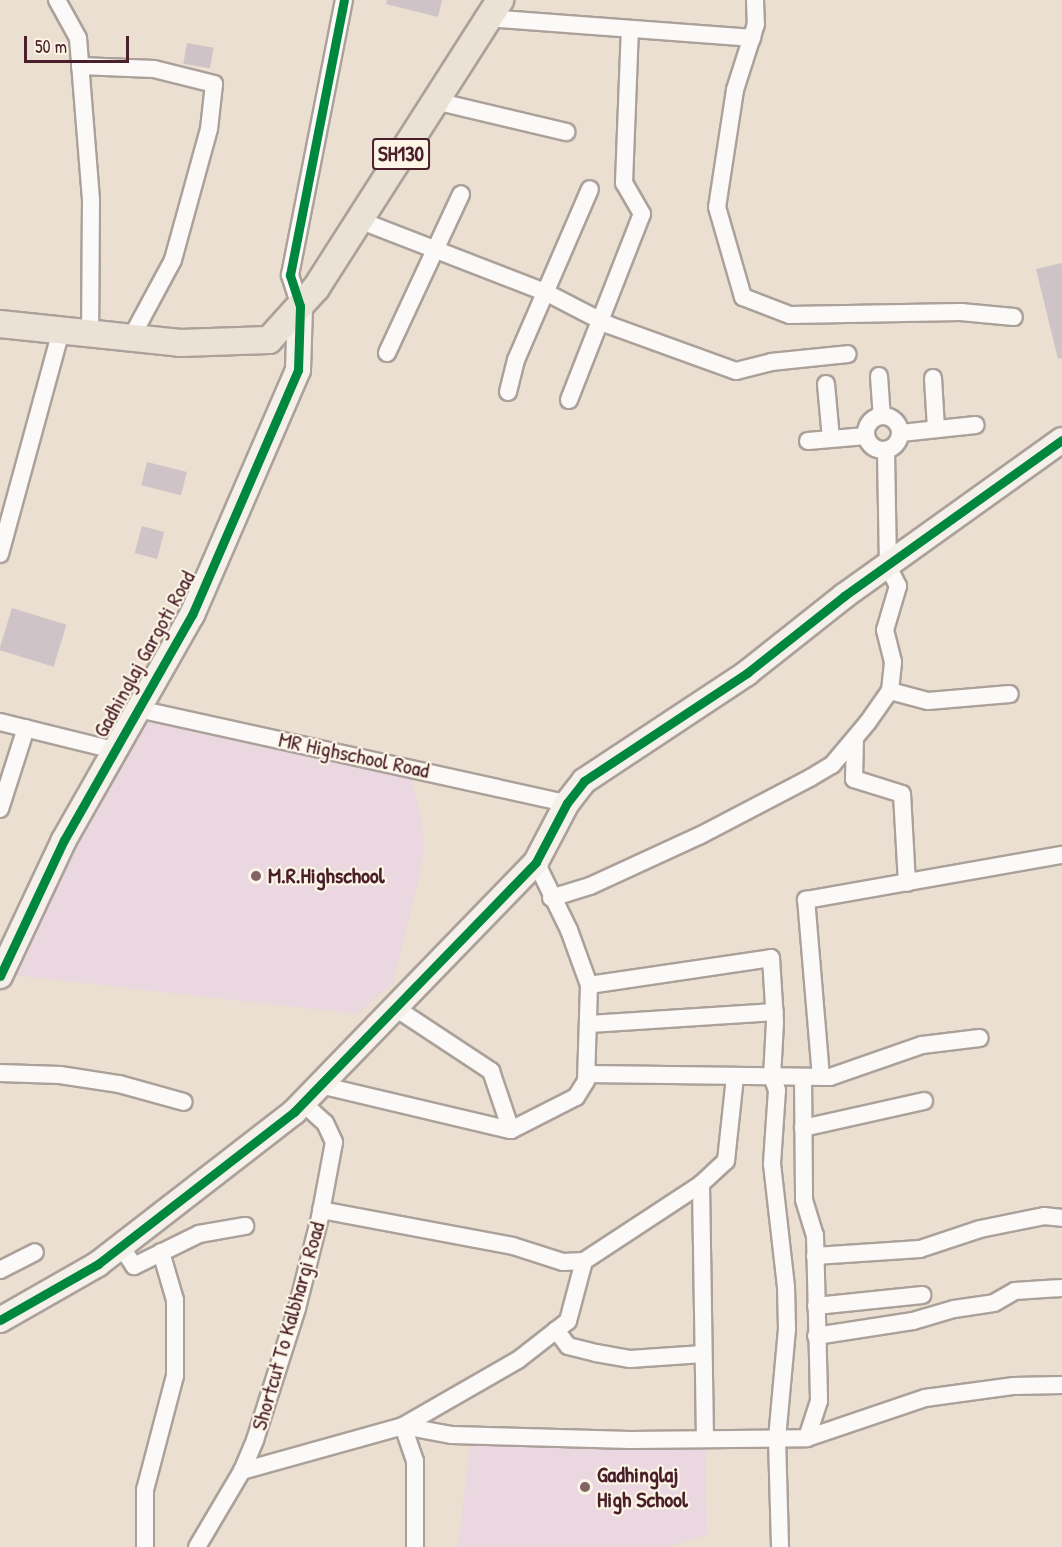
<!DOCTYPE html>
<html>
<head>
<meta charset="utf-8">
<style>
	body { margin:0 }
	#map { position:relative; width:1062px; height:1547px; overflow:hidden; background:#eadfd0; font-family:"Patrick Hand",sans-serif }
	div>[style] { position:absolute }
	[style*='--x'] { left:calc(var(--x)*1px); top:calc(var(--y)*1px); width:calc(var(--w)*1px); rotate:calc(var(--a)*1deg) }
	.built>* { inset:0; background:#ead7df }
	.building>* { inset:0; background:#cec4c7; transform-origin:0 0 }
	.roads { filter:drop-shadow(2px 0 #aca19a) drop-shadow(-2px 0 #aca19a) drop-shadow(0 2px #aca19a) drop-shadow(0 -2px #aca19a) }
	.street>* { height:16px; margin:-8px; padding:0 8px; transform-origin:8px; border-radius:8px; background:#fcfaf8 }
	.street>.ring { margin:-8px; padding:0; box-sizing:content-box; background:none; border:16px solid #fcfaf8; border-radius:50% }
	.secondary>* { height:24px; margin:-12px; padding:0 12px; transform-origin:12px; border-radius:12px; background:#f5f1ea }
	.primary>* { height:26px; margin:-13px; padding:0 13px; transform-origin:13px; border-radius:13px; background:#ebe2d6 }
	.cycleway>* { height:9px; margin:-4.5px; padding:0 4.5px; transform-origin:4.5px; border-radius:4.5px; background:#00873e }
	.dots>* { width:16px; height:16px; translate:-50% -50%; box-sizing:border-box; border:3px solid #fcf5e5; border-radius:50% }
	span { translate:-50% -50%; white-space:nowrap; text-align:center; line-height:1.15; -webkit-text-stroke:4.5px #fcf5e5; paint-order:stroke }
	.shield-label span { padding:2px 4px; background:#fcf5e5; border:2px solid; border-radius:4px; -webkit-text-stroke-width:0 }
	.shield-label { font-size:21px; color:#4a1f2b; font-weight:700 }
	.street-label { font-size:22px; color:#4a1f2b }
	.poi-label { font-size:22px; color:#4a1f2b; font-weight:700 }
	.left { translate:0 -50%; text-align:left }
	.scale { position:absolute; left:24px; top:36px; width:105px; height:27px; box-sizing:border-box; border:3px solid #4a1f2b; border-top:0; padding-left:8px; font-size:18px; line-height:21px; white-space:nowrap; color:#4a1f2b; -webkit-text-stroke:4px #fcf5e5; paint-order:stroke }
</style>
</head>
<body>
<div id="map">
	<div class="built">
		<i style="clip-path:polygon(138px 709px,408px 767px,422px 821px,424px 851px,419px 876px,393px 983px,357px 1014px,4px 974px)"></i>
		<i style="clip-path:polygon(471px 1436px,705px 1439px,707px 1535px,669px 1547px,458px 1547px)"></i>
	</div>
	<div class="building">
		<i style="clip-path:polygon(387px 0,442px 0,438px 17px,386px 4px)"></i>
		<i style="left:187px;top:43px;width:27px;height:21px;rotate:10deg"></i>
		<i style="clip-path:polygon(1062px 263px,1062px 358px,1058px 359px,1036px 269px)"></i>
		<i style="left:147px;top:462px;width:41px;height:24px;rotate:14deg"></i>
		<i style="left:142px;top:526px;width:23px;height:28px;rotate:15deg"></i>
		<i style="left:12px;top:608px;width:57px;height:44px;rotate:17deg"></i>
	</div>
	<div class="roads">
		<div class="street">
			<i style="--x:57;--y:0;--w:43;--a:61.1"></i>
			<i style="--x:78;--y:38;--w:163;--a:85.4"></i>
			<i style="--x:91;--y:200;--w:134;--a:90.4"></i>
			<i style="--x:755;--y:0;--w:24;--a:88"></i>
			<i style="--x:756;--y:24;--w:69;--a:107.7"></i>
			<i style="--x:735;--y:90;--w:118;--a:98.7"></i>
			<i style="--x:717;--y:207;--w:94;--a:73.9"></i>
			<i style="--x:743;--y:297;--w:50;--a:21"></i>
			<i style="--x:790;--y:315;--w:171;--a:-1"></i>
			<i style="--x:961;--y:312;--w:53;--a:5.4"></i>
			<i style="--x:488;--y:18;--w:265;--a:4.3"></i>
			<i style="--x:80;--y:66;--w:74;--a:2.3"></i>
			<i style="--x:154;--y:69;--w:62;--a:14"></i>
			<i style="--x:214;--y:84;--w:45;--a:96.3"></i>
			<i style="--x:209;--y:129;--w:136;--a:105.4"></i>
			<i style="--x:173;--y:260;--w:89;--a:118.3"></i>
			<i style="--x:435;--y:101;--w:135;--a:13.3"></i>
			<i style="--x:359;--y:220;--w:202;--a:21.2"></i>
			<i style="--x:547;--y:293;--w:70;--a:27.3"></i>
			<i style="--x:609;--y:325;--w:135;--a:19.9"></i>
			<i style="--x:736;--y:371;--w:36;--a:-14"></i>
			<i style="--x:771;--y:362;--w:77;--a:-5.9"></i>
			<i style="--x:300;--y:306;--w:33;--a:-108"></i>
			<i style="--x:290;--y:275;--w:280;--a:-78.9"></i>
			<i style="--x:387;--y:353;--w:175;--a:-65"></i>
			<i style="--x:879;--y:376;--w:39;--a:86"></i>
			<i style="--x:933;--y:378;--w:51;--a:86.6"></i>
			<i style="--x:826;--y:384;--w:55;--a:84.8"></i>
			<i style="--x:508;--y:392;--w:33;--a:-76"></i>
			<i style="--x:516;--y:360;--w:186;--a:-66.6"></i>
			<i style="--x:569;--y:400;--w:200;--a:-68.6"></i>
			<i style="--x:642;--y:214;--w:36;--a:-120"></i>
			<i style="--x:624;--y:183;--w:153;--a:-87.8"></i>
			<i class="ring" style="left:866px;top:416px;width:18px;height:18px"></i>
			<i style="--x:901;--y:433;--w:75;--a:-6.1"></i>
			<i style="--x:808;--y:441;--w:58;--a:-4.9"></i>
			<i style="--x:0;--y:554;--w:231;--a:-74.7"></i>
			<i style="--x:890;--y:691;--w:39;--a:15"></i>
			<i style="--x:928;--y:701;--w:82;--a:-4.9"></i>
			<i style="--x:138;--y:709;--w:441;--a:12.4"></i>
			<i style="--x:0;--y:722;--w:117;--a:13.8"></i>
			<i style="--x:855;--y:738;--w:41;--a:91.4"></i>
			<i style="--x:854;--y:779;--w:50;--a:17.4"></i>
			<i style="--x:902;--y:794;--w:89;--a:86.8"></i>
			<i style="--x:0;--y:809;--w:85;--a:-72.2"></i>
			<i style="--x:551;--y:898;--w:41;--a:-17.1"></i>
			<i style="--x:590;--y:886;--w:122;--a:-24.7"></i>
			<i style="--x:701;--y:835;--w:123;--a:-27.6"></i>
			<i style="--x:810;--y:778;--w:26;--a:-31"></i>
			<i style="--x:832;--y:765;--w:56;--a:-50.1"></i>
			<i style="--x:868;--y:722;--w:38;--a:-55"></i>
			<i style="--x:890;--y:691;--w:29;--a:-84"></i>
			<i style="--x:893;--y:662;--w:33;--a:-104"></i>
			<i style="--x:885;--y:630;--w:46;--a:-73.5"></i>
			<i style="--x:898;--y:586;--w:22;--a:-117"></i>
			<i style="--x:888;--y:566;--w:116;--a:-91"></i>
			<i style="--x:589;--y:985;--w:184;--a:-8.4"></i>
			<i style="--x:771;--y:958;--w:64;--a:86.4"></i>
			<i style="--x:775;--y:1022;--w:55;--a:93.1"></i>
			<i style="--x:772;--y:1077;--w:14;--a:69"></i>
			<i style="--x:777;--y:1090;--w:74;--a:93.9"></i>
			<i style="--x:772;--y:1164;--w:124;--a:83.5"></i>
			<i style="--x:786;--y:1287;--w:42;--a:88.6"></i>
			<i style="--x:787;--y:1329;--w:109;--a:95.2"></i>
			<i style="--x:777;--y:1438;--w:109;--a:88.4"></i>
			<i style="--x:397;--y:1009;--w:113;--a:33.4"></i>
			<i style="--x:491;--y:1071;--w:62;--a:71.3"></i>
			<i style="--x:511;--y:1130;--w:73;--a:-26.9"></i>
			<i style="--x:576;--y:1097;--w:19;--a:-58"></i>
			<i style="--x:586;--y:1081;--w:96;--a:-88.2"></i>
			<i style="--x:589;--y:985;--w:59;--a:-110"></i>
			<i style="--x:569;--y:930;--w:76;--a:-115.9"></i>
			<i style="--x:590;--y:1024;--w:185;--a:-3.7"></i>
			<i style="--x:0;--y:1073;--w:60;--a:1.9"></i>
			<i style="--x:60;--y:1075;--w:60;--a:8.7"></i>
			<i style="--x:119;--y:1084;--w:67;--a:15.5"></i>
			<i style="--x:587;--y:1074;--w:243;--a:0.7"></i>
			<i style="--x:830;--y:1077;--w:97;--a:-19.2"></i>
			<i style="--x:922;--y:1045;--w:58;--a:-6.9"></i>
			<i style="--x:803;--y:1077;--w:123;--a:89.5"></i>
			<i style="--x:804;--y:1200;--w:37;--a:73"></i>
			<i style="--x:815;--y:1235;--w:166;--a:88.6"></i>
			<i style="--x:819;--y:1401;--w:39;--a:108"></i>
			<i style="--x:821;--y:1077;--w:178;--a:-94.8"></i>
			<i style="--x:806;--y:900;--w:260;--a:-10"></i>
			<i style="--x:320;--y:1085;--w:196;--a:13.3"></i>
			<i style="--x:803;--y:1128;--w:124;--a:-12.6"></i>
			<i style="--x:701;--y:1184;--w:255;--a:89.1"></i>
			<i style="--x:321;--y:1210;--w:195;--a:10.6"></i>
			<i style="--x:513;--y:1246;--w:52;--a:17.7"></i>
			<i style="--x:563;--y:1262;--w:21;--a:-3"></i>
			<i style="--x:584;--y:1261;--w:140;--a:-33.3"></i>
			<i style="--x:701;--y:1184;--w:34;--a:-43"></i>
			<i style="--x:726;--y:1161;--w:84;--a:-83.9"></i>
			<i style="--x:121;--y:1246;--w:24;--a:57"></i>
			<i style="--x:134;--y:1266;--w:72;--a:-26.2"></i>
			<i style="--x:199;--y:1234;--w:47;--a:-9.9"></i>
			<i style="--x:815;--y:1256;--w:105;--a:-3.8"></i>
			<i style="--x:920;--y:1249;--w:63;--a:-18.4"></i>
			<i style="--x:980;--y:1229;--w:65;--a:-11.5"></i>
			<i style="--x:1044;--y:1216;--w:18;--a:6"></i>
			<i style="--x:0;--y:1270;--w:39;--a:-27"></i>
			<i style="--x:816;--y:1306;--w:107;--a:-5.9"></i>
			<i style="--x:556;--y:1330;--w:20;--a:53"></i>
			<i style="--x:568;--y:1346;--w:29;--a:14"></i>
			<i style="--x:596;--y:1353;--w:35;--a:10"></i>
			<i style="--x:630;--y:1359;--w:73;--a:-3.9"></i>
			<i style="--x:816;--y:1336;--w:98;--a:-8.8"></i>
			<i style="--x:913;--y:1321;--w:43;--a:-16.3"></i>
			<i style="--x:954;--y:1309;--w:40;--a:-8.5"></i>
			<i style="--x:994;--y:1303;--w:24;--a:-30"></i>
			<i style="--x:1015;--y:1291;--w:47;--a:-3.7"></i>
			<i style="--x:242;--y:1471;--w:167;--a:-15.6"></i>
			<i style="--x:403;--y:1426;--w:133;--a:-29.9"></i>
			<i style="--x:518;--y:1360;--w:63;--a:-38"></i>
			<i style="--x:568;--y:1321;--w:62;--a:-75.1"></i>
			<i style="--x:145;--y:1547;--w:57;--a:-90"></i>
			<i style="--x:145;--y:1490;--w:118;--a:-75.3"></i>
			<i style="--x:175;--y:1376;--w:76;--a:-90"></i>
			<i style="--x:175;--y:1300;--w:50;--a:-106.3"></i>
			<i style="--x:197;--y:1547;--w:88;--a:-59.4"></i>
			<i style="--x:242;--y:1471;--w:34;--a:-67"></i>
			<i style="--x:255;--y:1440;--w:139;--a:-72.3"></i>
			<i style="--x:297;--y:1308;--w:94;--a:-75.8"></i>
			<i style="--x:320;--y:1217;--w:76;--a:-79.4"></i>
			<i style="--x:334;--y:1142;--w:21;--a:-115"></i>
			<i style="--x:325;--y:1123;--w:30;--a:-138"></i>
			<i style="--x:415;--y:1547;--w:86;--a:-90"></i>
			<i style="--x:415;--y:1461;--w:37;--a:-109"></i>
			<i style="--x:403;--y:1426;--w:50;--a:10.4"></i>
			<i style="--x:452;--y:1435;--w:178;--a:1.6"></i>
			<i style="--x:630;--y:1440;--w:177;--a:-0.6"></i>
			<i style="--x:807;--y:1438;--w:125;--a:-18.7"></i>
			<i style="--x:925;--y:1398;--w:90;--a:-7.7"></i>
			<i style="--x:1014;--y:1386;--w:48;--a:-1.2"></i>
		</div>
		<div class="secondary">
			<i style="--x:0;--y:976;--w:150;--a:-64.8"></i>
			<i style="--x:64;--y:840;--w:259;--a:-60.4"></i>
			<i style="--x:192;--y:615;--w:267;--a:-66.6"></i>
			<i style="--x:298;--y:370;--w:64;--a:-88.2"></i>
			<i style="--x:0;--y:1320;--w:113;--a:-29.7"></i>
			<i style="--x:98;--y:1264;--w:248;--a:-37.8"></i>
			<i style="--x:294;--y:1112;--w:348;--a:-45.9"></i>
			<i style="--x:536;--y:862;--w:67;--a:-62.3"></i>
			<i style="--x:567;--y:803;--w:28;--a:-52"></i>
			<i style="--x:584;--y:781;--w:196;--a:-33.5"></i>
			<i style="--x:747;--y:673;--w:124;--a:-38.4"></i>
			<i style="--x:844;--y:596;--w:268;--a:-35.6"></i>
		</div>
		<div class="primary">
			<i style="--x:0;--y:324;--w:181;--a:6"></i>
			<i style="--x:180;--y:343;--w:89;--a:-1.9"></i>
			<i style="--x:269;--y:340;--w:70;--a:-47.9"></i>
			<i style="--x:316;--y:288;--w:342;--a:-57.4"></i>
		</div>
	</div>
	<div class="cycleway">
		<i style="--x:0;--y:976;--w:150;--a:-64.8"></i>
		<i style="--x:64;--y:840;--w:259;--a:-60.4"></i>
		<i style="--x:192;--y:615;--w:267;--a:-66.6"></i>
		<i style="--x:298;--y:370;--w:64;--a:-88.2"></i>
		<i style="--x:300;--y:306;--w:33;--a:-108"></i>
		<i style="--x:290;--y:275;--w:280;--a:-78.9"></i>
		<i style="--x:0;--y:1320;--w:113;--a:-29.7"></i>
		<i style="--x:98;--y:1264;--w:248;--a:-37.8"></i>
		<i style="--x:294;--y:1112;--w:348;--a:-45.9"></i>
		<i style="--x:536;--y:862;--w:67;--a:-62.3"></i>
		<i style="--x:567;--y:803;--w:28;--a:-52"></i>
		<i style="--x:584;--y:781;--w:196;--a:-33.5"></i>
		<i style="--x:747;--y:673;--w:124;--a:-38.4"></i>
		<i style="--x:844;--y:596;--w:268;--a:-35.6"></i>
	</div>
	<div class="dots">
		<i style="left:256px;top:876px;background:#826265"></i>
		<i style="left:585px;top:1487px;background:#826265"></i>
	</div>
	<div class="shield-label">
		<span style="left:401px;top:154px">SH130</span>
	</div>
	<div class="street-label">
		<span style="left:144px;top:654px;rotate:-61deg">Gadhinglaj Gargoti Road</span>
		<span style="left:354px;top:755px;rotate:12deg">MR Highschool Road</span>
		<span style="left:288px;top:1326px;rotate:-74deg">Shortcut To Kalbhargi Road</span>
	</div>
	<div class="poi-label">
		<span class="left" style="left:268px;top:876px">M.R.Highschool</span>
		<span class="left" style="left:597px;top:1487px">Gadhinglaj<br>High School</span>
	</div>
	<div class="scale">50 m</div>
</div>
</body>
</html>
